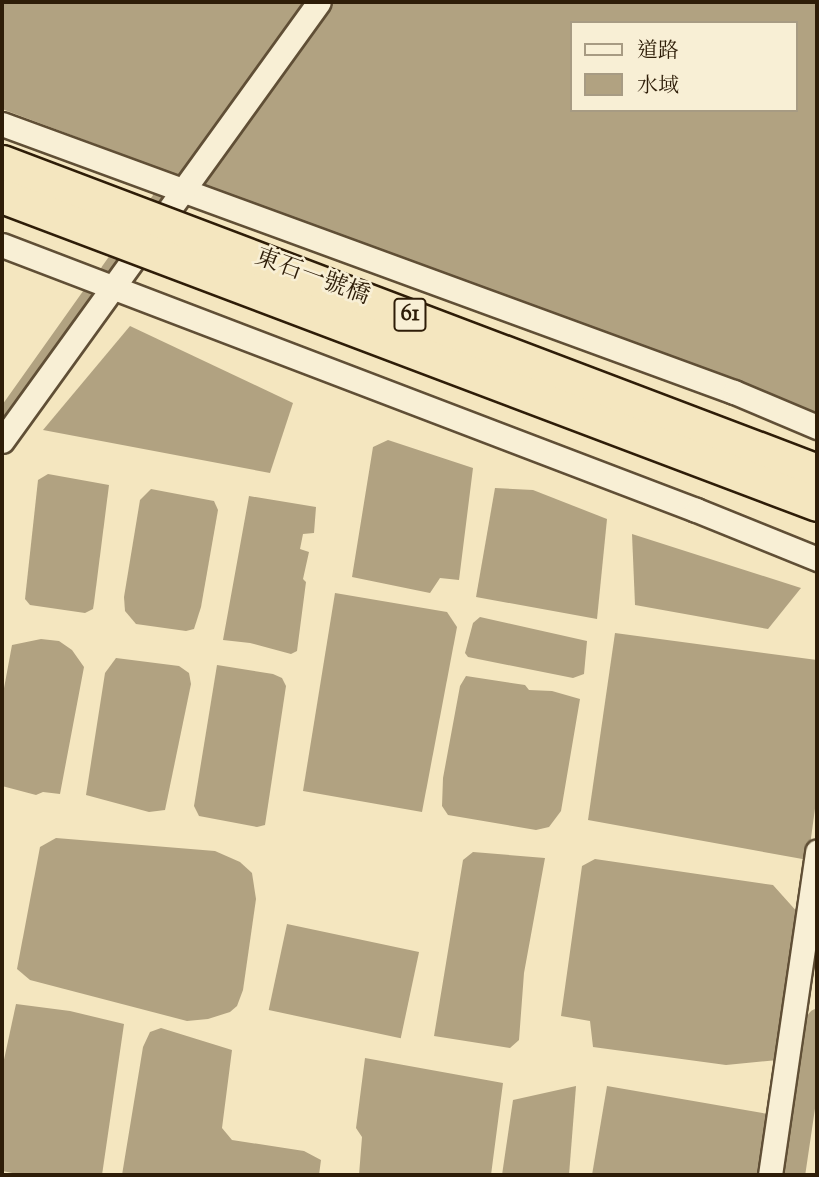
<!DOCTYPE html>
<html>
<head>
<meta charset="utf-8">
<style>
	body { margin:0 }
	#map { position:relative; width:819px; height:1177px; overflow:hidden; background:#f4e6bf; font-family:"Sorts Mill Goudy","Noto Serif TC",serif }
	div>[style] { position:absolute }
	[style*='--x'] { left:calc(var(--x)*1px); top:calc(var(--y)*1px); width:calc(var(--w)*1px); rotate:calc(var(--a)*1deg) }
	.water>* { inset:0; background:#b1a281; transform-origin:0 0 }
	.canal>* { height:21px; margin:-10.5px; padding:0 10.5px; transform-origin:10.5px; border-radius:10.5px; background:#b1a281 }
	.roads { filter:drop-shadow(2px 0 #604f36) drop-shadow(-2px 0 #604f36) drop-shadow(0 2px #604f36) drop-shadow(0 -2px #604f36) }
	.minor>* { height:23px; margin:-11.5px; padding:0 11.5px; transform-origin:11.5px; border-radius:11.5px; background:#f8efd5 }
	.bridges { filter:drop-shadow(2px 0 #2e1d08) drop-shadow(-2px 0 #2e1d08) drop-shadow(0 2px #2e1d08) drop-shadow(0 -2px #2e1d08) }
	.highway-bridge>* { height:33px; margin:-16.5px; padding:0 16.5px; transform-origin:16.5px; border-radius:16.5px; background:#f4e6bf }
	span { translate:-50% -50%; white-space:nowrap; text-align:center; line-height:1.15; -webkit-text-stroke:5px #f8efd5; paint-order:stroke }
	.shield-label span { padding:2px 5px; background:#f8efd5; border:2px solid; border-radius:5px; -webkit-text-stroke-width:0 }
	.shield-label { font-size:23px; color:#2e1d08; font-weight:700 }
	.street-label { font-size:24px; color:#2e1d08 }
	.frame { position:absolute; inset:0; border:4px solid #2e1d08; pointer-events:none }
	.legend { position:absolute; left:570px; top:21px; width:228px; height:91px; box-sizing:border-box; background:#f8efd5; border:2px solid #a79b83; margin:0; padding:9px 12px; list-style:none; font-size:21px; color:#2e1d08 }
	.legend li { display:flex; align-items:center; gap:14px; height:35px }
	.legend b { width:35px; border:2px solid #a79b83 }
</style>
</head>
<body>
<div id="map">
	<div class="water">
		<i style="clip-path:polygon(evenodd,2px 2px,817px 2px,817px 415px,2px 109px,2px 2px,572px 23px,796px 23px,796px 110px,572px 110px,572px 23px)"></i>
		<i style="clip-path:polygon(130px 326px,293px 403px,270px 473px,43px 430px)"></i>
		<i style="clip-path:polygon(388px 440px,473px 468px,459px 580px,440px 578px,430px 593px,352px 577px,373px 447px)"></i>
		<i style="clip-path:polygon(48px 474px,109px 485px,94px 603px,93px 609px,85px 613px,30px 605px,25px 599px,38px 480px)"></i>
		<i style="clip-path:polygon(495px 488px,533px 490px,607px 519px,597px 619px,476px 597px)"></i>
		<i style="clip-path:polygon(151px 489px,214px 501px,218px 510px,201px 607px,194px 629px,186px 631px,136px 624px,125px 611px,124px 597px,140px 500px)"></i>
		<i style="clip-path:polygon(249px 496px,316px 507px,314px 533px,303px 534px,300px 549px,309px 552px,303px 579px,306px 582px,297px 651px,291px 654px,250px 643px,223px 640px)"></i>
		<i style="clip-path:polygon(632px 534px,801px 588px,768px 629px,635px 605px)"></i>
		<i style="clip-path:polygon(335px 593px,447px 612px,457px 627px,422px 812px,303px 791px)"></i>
		<i style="clip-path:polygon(480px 617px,587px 641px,584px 674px,573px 678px,468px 657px,465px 653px,473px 623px)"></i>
		<i style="clip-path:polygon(615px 633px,817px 660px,817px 794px,808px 860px,588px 820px)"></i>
		<i style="clip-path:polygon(41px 639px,59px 641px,72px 650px,84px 667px,60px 794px,43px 792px,36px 795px,2px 786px,2px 699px,12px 645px)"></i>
		<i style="clip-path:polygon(116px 658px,179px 666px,189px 673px,191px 684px,165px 810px,149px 812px,86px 795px,105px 673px)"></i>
		<i style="clip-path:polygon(217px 665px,273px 674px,282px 678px,286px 686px,265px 825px,257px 827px,199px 816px,194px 806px)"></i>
		<i style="clip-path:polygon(466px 676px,525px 685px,529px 690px,552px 691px,580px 699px,561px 811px,549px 827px,536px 830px,448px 815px,442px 806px,443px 778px,460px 686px)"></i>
		<i style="clip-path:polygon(56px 838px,215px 851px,240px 862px,252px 873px,256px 899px,243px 990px,237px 1006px,230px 1012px,208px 1019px,187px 1021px,30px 980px,17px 969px,40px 847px)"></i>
		<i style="clip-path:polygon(473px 852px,545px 858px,524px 973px,519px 1040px,510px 1048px,434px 1036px,463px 860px)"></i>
		<i style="clip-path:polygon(595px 859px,773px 885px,799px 914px,778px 1060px,726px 1065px,593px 1047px,590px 1021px,561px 1016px,582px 866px)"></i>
		<i style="left:287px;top:924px;width:135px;height:88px;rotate:12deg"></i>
		<i style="clip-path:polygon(16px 1004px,70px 1011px,124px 1024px,102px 1175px,23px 1175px,2px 1171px,2px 1069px)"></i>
		<i style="clip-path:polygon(161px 1028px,232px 1050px,222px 1128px,232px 1140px,304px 1151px,321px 1160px,319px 1175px,122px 1175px,143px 1047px,150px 1032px)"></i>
		<i style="clip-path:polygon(365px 1058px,503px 1083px,491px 1175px,359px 1175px,362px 1137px,356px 1128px)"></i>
		<i style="clip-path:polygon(576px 1086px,569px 1175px,502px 1175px,513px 1100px)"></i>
		<i style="clip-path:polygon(607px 1086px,768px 1114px,761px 1175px,592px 1175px)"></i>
	</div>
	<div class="canal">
		<i style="--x:110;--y:272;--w:91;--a:-54.4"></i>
		<i style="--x:2;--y:422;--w:161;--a:-54.6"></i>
		<i style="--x:794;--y:1175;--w:158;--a:-81.6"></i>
	</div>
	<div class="roads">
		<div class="minor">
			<i style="--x:2;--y:124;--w:780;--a:20.11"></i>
			<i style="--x:734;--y:392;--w:90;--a:22.9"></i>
			<i style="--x:2;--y:245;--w:743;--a:20.9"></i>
			<i style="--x:696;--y:510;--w:131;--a:22"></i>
			<i style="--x:2;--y:441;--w:541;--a:-54.17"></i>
			<i style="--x:770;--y:1175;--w:327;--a:-81.7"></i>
		</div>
	</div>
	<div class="bridges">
		<div class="highway-bridge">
			<i style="--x:2;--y:162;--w:872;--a:20.76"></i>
			<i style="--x:2;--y:196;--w:871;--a:20.7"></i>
		</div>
	</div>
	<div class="shield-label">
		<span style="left:410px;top:315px">61</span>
	</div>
	<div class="street-label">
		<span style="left:312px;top:278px;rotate:20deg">東石一號橋</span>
	</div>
	<div class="frame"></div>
	<ul class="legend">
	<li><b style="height:9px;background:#f8efd5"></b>道路</li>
	<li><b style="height:19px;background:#b1a281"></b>水域</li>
	</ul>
</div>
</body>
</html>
